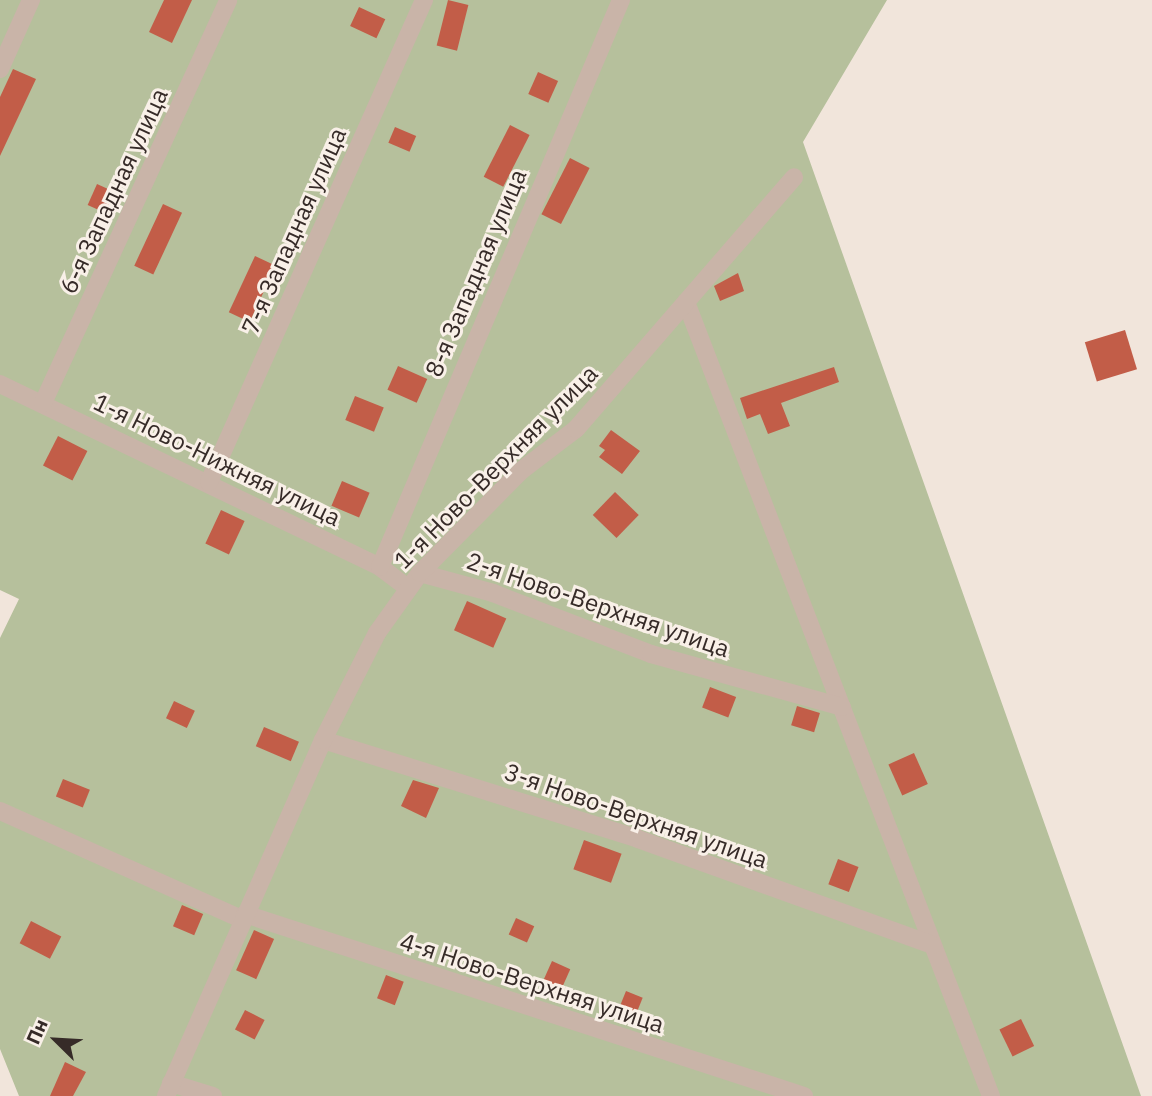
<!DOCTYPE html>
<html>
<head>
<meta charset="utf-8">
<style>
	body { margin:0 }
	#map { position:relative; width:1152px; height:1096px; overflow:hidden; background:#f1e5db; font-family:"IBM Plex Sans",sans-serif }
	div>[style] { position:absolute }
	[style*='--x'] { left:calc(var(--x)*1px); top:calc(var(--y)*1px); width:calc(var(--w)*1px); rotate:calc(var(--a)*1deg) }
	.green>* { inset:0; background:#b6c09c }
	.building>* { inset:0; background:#c25d48; transform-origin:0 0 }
	.street>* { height:18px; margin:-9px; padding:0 9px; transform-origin:9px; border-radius:9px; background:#c9b4a8 }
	span { translate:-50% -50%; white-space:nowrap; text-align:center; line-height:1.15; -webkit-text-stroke:6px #f9f0e8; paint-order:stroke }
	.street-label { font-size:24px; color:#362b28 }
	.north { position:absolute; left:21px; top:1005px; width:70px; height:70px; -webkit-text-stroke:5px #f9f0e8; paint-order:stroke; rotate:294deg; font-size:19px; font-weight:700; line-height:28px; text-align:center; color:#362b28 }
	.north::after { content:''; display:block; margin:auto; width:24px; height:32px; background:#362b28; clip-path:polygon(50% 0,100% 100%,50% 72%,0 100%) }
</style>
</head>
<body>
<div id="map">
	<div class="green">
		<i style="clip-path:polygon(0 0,887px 0,803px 142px,1141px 1096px,19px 1096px,0 1049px,0 638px,19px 599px,0 590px)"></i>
	</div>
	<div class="building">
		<i style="clip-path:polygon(164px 0,192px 0,172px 43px,149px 32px)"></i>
		<i style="left:448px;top:0;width:21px;height:47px;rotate:14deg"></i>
		<i style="left:359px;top:7px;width:29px;height:21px;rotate:25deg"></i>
		<i style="clip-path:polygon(13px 69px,36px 79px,0 156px,0 97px)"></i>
		<i style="left:538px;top:72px;width:22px;height:24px;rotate:24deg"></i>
		<i style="left:510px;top:125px;width:22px;height:58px;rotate:27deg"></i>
		<i style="left:395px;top:127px;width:23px;height:17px;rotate:23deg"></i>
		<i style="left:570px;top:158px;width:22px;height:63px;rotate:27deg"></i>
		<i style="left:97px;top:184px;width:20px;height:23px;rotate:24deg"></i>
		<i style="left:163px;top:204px;width:21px;height:68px;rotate:25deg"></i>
		<i style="left:255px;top:256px;width:23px;height:62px;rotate:25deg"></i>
		<i style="clip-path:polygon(738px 273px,744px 291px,720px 301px,714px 286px)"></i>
		<i style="left:1125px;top:330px;width:41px;height:42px;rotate:73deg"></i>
		<i style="left:398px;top:366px;width:32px;height:26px;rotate:24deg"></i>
		<i style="clip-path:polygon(834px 367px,839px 382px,781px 403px,790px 426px,768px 434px,760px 414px,747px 419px,740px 398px)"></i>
		<i style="left:355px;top:396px;width:31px;height:26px;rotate:22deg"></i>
		<i style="clip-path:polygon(611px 430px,640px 451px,622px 474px,599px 457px,605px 450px,599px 446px)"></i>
		<i style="left:58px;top:436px;width:33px;height:33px;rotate:27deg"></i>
		<i style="left:342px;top:481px;width:30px;height:27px;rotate:23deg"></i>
		<i style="left:615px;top:492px;width:33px;height:32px;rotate:44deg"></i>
		<i style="left:221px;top:510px;width:26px;height:37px;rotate:25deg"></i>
		<i style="left:467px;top:601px;width:43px;height:32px;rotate:24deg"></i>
		<i style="left:710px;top:687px;width:28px;height:22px;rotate:21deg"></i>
		<i style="left:174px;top:701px;width:23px;height:19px;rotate:25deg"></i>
		<i style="left:797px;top:706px;width:24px;height:20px;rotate:17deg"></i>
		<i style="left:264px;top:727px;width:38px;height:21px;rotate:23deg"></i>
		<i style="left:914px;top:753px;width:34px;height:28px;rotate:66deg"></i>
		<i style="left:63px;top:779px;width:29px;height:19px;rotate:22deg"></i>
		<i style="clip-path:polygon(413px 780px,439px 788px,426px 818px,401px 806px)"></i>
		<i style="left:584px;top:840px;width:40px;height:31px;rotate:20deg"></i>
		<i style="left:838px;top:859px;width:22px;height:27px;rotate:21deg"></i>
		<i style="left:182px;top:905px;width:23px;height:23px;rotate:23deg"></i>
		<i style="left:516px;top:918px;width:20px;height:18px;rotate:24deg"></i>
		<i style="left:31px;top:921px;width:34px;height:25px;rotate:27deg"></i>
		<i style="left:254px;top:930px;width:22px;height:44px;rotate:24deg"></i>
		<i style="left:552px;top:961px;width:20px;height:25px;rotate:24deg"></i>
		<i style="left:386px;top:975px;width:19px;height:25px;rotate:21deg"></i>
		<i style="left:626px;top:991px;width:18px;height:25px;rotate:22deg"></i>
		<i style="left:245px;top:1010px;width:22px;height:22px;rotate:27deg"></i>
		<i style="left:1021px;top:1019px;width:30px;height:24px;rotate:64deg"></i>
		<i style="clip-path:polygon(65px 1062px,86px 1072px,73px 1096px,50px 1096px)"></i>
	</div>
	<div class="street">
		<i style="--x:0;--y:69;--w:76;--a:-65.8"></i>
		<i style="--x:686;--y:302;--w:851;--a:68.99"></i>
		<i style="--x:0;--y:384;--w:422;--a:25.7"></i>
		<i style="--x:380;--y:567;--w:35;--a:37"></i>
		<i style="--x:43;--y:403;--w:443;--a:-65.3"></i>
		<i style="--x:209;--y:482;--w:528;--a:-65.96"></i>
		<i style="--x:380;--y:567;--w:616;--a:-66.97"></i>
		<i style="--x:420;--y:573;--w:76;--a:15.3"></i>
		<i style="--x:493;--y:593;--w:169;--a:21.1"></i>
		<i style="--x:651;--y:654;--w:198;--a:15.5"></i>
		<i style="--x:323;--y:740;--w:330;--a:17.4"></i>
		<i style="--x:638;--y:839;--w:313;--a:19.8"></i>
		<i style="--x:0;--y:811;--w:265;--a:24.1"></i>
		<i style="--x:245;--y:914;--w:588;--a:18.03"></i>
		<i style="--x:171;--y:1083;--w:44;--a:17.2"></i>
		<i style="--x:166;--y:1096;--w:389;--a:-66.2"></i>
		<i style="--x:323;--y:740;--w:120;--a:-63.2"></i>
		<i style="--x:377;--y:633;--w:74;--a:-54.4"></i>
		<i style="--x:420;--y:573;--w:145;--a:-45.3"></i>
		<i style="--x:522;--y:470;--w:68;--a:-37.2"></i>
		<i style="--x:576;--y:429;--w:333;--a:-49.1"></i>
	</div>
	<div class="street-label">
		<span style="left:114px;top:191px;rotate:-65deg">6-я Западная улица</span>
		<span style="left:294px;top:231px;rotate:-66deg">7-я Западная улица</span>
		<span style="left:476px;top:273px;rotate:-67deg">8-я Западная улица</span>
		<span style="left:217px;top:460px;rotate:26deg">1-я Ново-Нижняя улица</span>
		<span style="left:496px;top:467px;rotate:-45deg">1-я Ново-Верхняя улица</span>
		<span style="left:598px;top:605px;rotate:19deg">2-я Ново-Верхняя улица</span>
		<span style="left:636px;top:816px;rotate:19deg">3-я Ново-Верхняя улица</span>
		<span style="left:532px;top:983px;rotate:18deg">4-я Ново-Верхняя улица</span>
	</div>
	<div class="north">Пн</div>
</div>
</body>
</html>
